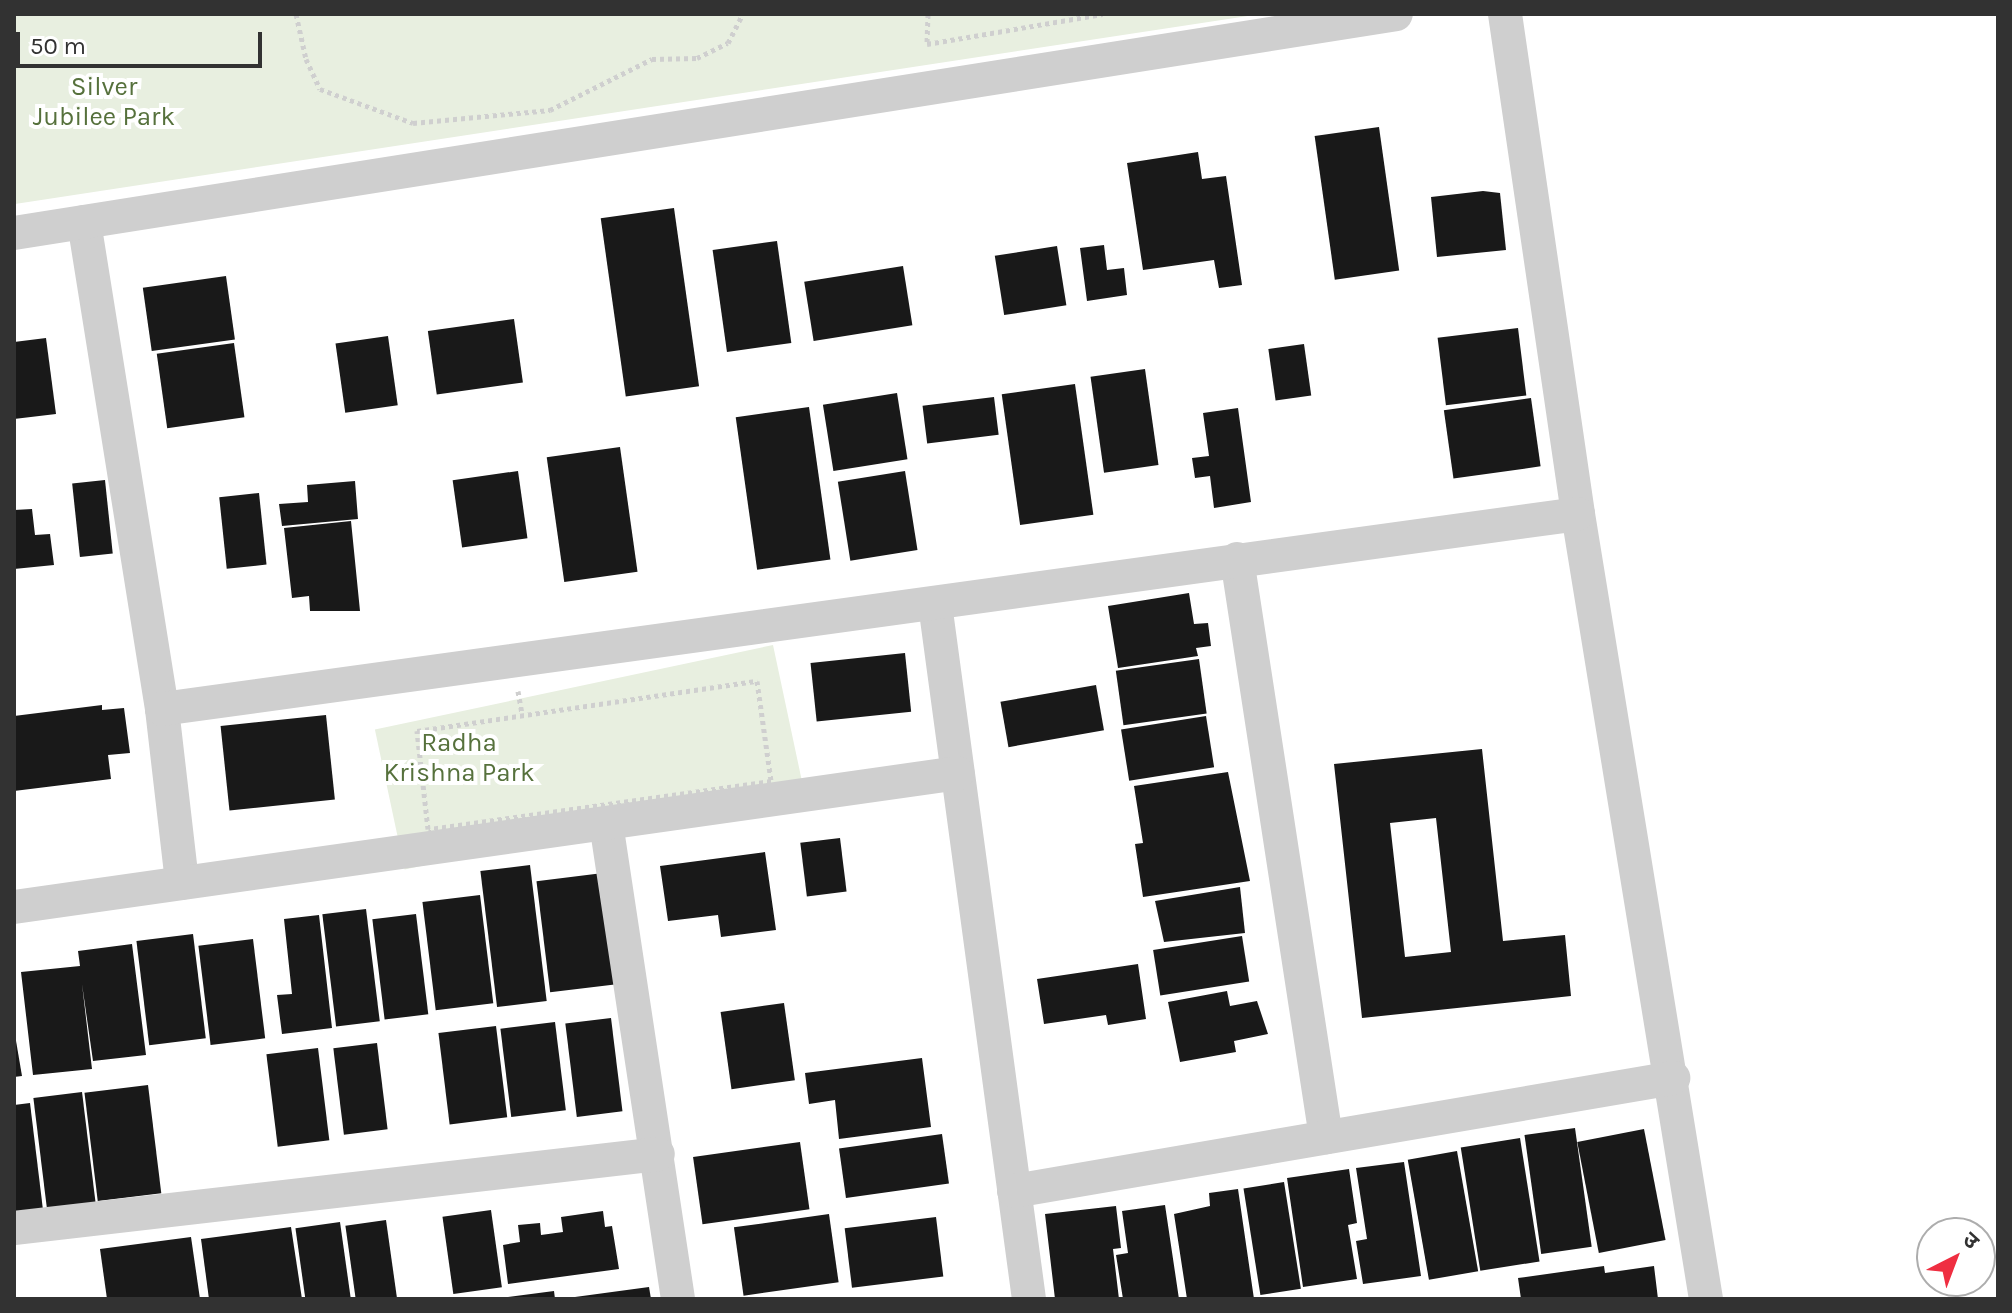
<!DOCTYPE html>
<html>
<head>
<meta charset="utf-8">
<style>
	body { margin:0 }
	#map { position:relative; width:2012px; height:1313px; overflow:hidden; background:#fff; font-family:Karla,"Noto Sans Devanagari",sans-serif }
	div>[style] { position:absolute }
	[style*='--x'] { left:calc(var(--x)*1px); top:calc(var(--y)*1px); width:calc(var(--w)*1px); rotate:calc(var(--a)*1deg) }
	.green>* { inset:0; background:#e8efe0; transform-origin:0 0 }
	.building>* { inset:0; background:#191919; transform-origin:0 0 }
	.path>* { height:5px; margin-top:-2.5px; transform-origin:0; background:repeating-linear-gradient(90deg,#cfcfcf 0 4px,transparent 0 8px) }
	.minor>* { height:34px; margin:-17px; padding:0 17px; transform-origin:17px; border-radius:17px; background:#cfcfcf }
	span { translate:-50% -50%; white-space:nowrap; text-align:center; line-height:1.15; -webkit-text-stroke:8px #fff; paint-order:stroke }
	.park-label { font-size:26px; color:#56713c }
	.frame { position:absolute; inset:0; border:16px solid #323232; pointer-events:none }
	.north { position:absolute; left:1916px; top:1217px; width:80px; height:80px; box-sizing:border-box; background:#fff; border:2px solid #adadad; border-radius:50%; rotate:42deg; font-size:22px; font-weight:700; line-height:32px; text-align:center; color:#323232 }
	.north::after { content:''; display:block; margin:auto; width:28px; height:36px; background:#ef2e41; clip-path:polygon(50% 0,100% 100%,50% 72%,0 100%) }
	.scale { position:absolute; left:16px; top:32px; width:246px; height:36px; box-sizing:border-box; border:4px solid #323232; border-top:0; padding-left:10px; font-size:24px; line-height:28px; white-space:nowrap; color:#323232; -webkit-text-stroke:6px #fff; paint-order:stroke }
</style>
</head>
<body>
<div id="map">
	<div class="green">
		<i style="clip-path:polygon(14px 14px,1261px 14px,15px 204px)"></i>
		<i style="left:773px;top:645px;width:143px;height:407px;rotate:78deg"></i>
	</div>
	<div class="building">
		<i style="left:1379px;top:127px;width:145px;height:65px;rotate:82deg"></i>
		<i style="clip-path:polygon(1198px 152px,1202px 179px,1226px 176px,1242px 285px,1219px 288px,1214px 260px,1143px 270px,1127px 163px)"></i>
		<i style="clip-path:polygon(1483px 191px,1500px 193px,1506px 250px,1437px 257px,1431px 197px)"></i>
		<i style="left:674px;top:208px;width:180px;height:74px;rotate:82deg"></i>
		<i style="left:777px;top:241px;width:103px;height:65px;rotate:82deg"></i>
		<i style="clip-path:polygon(1104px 245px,1107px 270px,1124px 268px,1127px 295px,1087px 301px,1080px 248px)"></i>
		<i style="left:1057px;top:246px;width:60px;height:63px;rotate:81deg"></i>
		<i style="left:903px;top:266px;width:60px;height:100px;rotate:81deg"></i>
		<i style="left:226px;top:276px;width:64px;height:84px;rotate:82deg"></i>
		<i style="left:514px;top:319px;width:64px;height:87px;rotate:82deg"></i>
		<i style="left:1518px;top:328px;width:68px;height:81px;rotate:83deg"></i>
		<i style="left:388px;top:336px;width:70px;height:53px;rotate:82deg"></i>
		<i style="clip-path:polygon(46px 338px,56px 414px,14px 419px,14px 342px)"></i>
		<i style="left:234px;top:343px;width:75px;height:78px;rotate:82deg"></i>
		<i style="left:1304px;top:344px;width:52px;height:36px;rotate:82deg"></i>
		<i style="left:1145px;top:369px;width:97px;height:55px;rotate:82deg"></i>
		<i style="left:1075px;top:384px;width:132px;height:74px;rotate:82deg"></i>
		<i style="left:897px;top:393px;width:67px;height:75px;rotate:81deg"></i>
		<i style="left:994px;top:397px;width:38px;height:72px;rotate:83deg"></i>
		<i style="left:1531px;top:398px;width:69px;height:88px;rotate:82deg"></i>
		<i style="left:809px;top:407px;width:154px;height:74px;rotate:82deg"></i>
		<i style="clip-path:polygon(1238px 408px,1251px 502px,1214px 508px,1210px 476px,1195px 478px,1192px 458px,1209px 456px,1203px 413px)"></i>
		<i style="left:620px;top:447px;width:126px;height:74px;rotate:82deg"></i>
		<i style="left:518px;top:471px;width:68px;height:66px;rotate:82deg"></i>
		<i style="left:905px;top:471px;width:80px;height:68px;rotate:81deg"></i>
		<i style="left:105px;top:480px;width:74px;height:33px;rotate:84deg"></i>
		<i style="clip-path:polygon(355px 481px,358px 519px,282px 526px,279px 504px,308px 502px,307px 485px)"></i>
		<i style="left:259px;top:493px;width:72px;height:40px;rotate:84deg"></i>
		<i style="clip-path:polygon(32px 509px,35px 535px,50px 534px,54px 565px,14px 569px,14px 510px)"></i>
		<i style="clip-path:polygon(351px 521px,360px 611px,310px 611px,309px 596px,292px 598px,284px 528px)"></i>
		<i style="clip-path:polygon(1189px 593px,1194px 624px,1208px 623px,1211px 646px,1196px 648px,1198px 656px,1118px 668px,1108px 606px)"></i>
		<i style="left:905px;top:653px;width:59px;height:95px;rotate:84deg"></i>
		<i style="left:1199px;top:659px;width:55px;height:84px;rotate:82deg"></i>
		<i style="left:1096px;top:685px;width:46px;height:97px;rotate:80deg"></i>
		<i style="clip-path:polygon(102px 705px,102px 710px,124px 708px,130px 753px,108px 755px,111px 779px,14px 791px,14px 716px)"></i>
		<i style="left:326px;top:715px;width:85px;height:106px;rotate:84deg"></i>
		<i style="left:1206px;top:716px;width:52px;height:86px;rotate:81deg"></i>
		<i style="clip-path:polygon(evenodd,1482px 749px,1503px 941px,1565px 935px,1571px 996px,1362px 1018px,1334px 764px,1482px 749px,1436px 818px,1451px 952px,1405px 957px,1390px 823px,1436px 818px)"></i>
		<i style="clip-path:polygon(1228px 772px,1250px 881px,1143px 897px,1135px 844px,1143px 843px,1134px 786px)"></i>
		<i style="left:840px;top:838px;width:54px;height:40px;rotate:83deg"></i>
		<i style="clip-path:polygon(765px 852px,776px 930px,721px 937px,718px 915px,668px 921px,660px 866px)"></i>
		<i style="left:530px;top:865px;width:137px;height:50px;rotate:83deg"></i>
		<i style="left:603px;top:873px;width:112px;height:67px;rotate:83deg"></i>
		<i style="clip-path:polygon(1240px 887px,1245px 933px,1164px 942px,1155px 901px)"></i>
		<i style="left:480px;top:895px;width:109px;height:58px;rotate:83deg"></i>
		<i style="left:366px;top:909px;width:113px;height:44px;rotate:83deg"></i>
		<i style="left:416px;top:914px;width:101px;height:44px;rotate:83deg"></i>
		<i style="clip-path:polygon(319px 915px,332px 1028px,282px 1034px,277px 995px,292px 994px,284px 919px)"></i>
		<i style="left:193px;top:934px;width:105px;height:57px;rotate:83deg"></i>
		<i style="left:1242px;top:936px;width:46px;height:90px;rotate:81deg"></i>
		<i style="left:253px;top:939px;width:100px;height:55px;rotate:83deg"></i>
		<i style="clip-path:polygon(132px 944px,146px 1055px,93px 1061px,82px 984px,92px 1069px,33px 1075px,21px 972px,80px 966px,78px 951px)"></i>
		<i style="clip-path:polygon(1138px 964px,1146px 1019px,1108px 1025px,1106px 1015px,1044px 1024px,1037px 979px)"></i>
		<i style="clip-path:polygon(1227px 991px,1230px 1006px,1257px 1001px,1268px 1034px,1234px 1041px,1236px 1052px,1180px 1062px,1168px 1002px)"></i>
		<i style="left:784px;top:1003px;width:78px;height:64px;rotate:82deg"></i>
		<i style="left:611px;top:1018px;width:94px;height:46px;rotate:83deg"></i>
		<i style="left:555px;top:1022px;width:89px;height:55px;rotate:83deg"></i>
		<i style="left:496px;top:1026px;width:92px;height:58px;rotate:83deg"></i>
		<i style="clip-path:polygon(14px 1029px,22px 1076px,14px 1077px)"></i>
		<i style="left:377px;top:1043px;width:87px;height:44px;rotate:83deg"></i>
		<i style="left:318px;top:1048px;width:93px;height:52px;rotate:83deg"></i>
		<i style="clip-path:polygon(922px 1058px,931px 1127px,839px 1139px,835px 1100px,809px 1104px,805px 1073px)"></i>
		<i style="left:148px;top:1085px;width:109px;height:64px;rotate:83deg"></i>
		<i style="left:82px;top:1092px;width:112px;height:49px;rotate:83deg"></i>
		<i style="clip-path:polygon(30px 1103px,43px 1210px,14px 1213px,14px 1105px)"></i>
		<i style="left:1575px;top:1128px;width:120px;height:51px;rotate:82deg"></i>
		<i style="left:1644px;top:1129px;width:113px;height:68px;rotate:79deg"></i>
		<i style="left:942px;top:1134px;width:50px;height:104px;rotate:82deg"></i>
		<i style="left:1520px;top:1138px;width:125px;height:60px;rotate:81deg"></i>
		<i style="left:800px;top:1142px;width:68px;height:108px;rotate:82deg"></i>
		<i style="left:1457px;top:1151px;width:122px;height:50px;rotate:80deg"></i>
		<i style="clip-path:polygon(1404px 1162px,1421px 1276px,1363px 1284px,1356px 1241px,1367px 1239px,1356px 1168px)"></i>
		<i style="clip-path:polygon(1349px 1169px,1357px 1223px,1348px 1225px,1357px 1279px,1303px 1287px,1287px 1178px)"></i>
		<i style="left:1284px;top:1182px;width:108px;height:41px;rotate:81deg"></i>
		<i style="clip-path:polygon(1238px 1189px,1254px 1299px,1187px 1299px,1174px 1214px,1210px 1206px,1209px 1193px)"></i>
		<i style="clip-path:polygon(1165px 1205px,1179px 1299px,1123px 1299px,1116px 1255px,1128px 1253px,1122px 1211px)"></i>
		<i style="clip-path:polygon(1116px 1206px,1121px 1248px,1113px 1249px,1119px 1299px,1055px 1299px,1045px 1214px)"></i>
		<i style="left:491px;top:1210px;width:78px;height:49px;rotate:82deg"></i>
		<i style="clip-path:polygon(603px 1211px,605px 1227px,612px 1226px,619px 1269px,508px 1284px,503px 1245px,520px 1242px,518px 1225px,540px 1223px,541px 1235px,563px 1232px,561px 1217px)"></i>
		<i style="left:829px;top:1214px;width:69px;height:96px;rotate:82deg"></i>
		<i style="left:936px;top:1217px;width:60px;height:92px;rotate:83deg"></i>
		<i style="left:386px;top:1220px;width:80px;height:41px;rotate:82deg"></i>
		<i style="left:340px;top:1222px;width:78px;height:45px;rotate:82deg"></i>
		<i style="clip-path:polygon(291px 1227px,302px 1299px,209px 1299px,201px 1239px)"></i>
		<i style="clip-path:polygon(191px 1237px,200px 1299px,107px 1299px,100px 1249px)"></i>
		<i style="clip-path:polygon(1604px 1266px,1605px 1273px,1654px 1266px,1658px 1299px,1521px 1299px,1518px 1278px)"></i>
		<i style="clip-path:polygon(649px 1287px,651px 1299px,575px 1299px,575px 1297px)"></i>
		<i style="clip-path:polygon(554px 1291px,555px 1299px,509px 1299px,508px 1297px)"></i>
	</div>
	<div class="path">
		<i style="--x:296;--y:14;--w:46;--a:77.5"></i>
		<i style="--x:306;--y:59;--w:33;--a:65"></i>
		<i style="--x:320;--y:89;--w:99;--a:20.1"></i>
		<i style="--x:413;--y:123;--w:138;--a:-5.4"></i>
		<i style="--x:550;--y:110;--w:114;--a:-26.6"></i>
		<i style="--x:652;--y:59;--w:45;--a:-1.3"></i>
		<i style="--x:697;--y:58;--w:34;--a:-26"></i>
		<i style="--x:728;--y:43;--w:33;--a:-63"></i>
		<i style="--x:928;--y:14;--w:30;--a:92"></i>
		<i style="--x:927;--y:44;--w:178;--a:-9.7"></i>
		<i style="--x:757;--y:681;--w:101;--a:82"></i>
		<i style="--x:771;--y:781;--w:346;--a:172"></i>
		<i style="--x:428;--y:829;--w:99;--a:-96.4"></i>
		<i style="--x:417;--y:731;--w:344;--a:-8.4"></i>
		<i style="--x:518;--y:691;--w:23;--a:80"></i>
	</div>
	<div class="minor">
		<i style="--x:1505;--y:14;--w:505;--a:81.69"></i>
		<i style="--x:1578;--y:514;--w:795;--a:80.74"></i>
		<i style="--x:84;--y:222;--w:493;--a:80.9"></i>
		<i style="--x:162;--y:709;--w:175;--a:83.4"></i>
		<i style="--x:14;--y:233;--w:1399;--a:-9"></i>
		<i style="--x:1237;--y:559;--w:585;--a:81.25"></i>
		<i style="--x:935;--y:604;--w:701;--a:82.3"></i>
		<i style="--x:162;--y:709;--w:1429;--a:-7.84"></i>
		<i style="--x:606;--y:823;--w:481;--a:81.4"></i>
		<i style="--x:14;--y:907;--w:953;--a:-8.08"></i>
		<i style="--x:1014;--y:1191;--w:669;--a:-9.73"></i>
		<i style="--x:14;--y:1228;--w:648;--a:-6.55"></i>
	</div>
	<div class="park-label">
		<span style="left:104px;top:102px">Silver<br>Jubilee Park</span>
		<span style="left:459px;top:758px">Radha<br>Krishna Park</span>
	</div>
	<div class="frame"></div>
	<div class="north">उ</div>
	<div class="scale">50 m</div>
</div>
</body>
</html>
